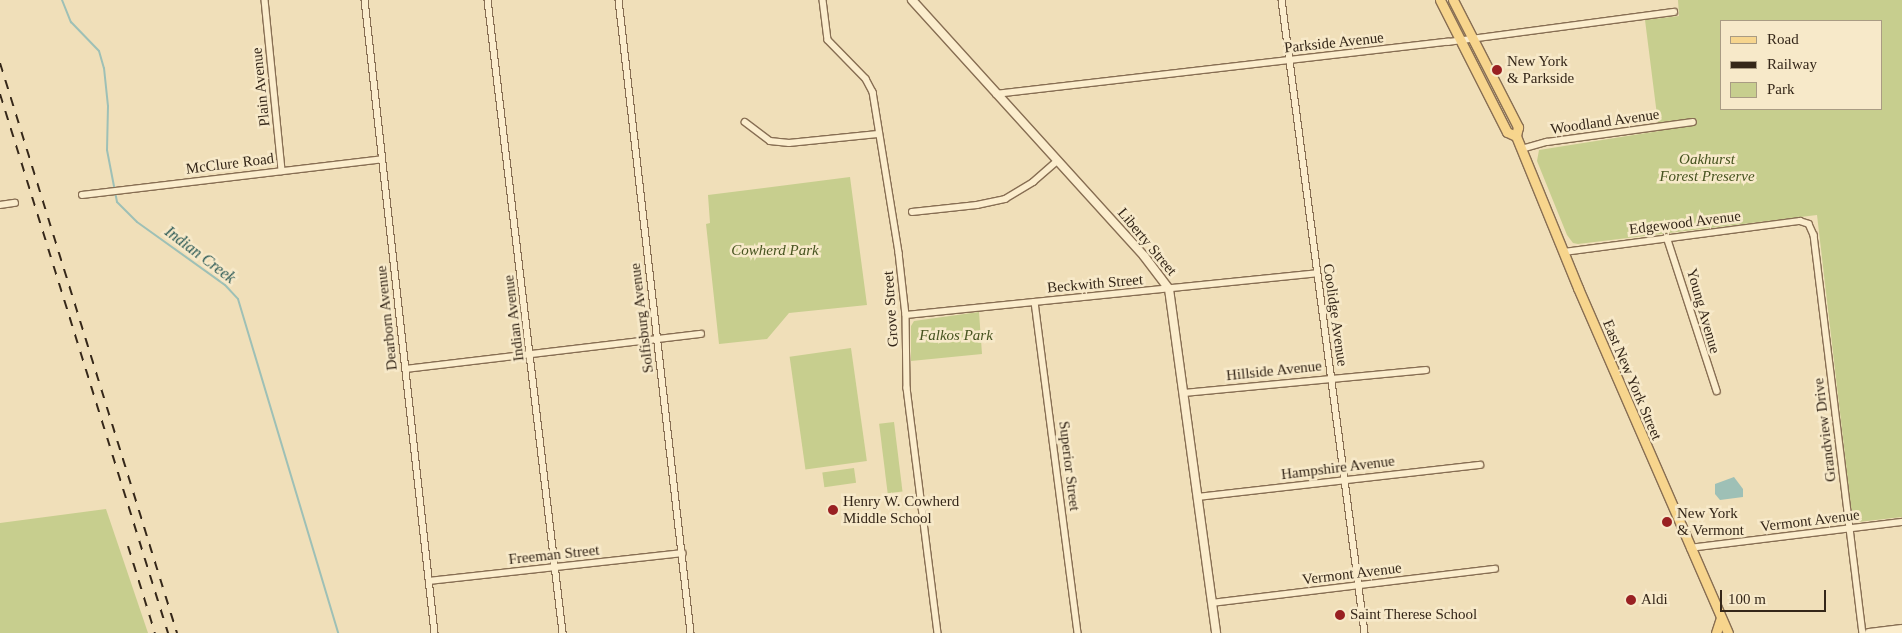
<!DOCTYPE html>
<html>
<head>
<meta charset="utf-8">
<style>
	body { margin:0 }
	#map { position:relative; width:1902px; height:633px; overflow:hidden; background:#f0dfb9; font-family:"Times New Roman",serif }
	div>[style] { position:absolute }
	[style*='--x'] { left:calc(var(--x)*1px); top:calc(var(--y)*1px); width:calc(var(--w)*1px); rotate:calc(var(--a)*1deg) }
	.green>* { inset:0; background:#c7ce8e; transform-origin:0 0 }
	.water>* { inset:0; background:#9ec0b6 }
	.stream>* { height:2px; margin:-1px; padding:0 1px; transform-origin:1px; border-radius:1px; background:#9ec0b6 }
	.roads { filter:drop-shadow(1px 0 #876e53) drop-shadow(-1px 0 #876e53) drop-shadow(0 1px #876e53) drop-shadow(0 -1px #876e53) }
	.street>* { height:5.5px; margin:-2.75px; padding:0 2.75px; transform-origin:2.75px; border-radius:2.75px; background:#fbedcd }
	.secondary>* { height:8px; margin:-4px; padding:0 4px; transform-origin:4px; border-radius:4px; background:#fbedcd }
	.primary>* { height:9px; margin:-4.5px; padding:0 4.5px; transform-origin:4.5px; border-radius:4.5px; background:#f7d58d }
	.rail>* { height:2px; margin-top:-1px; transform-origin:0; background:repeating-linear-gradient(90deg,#352719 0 9px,transparent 0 18px) }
	.dots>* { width:14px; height:14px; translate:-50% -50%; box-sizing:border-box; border:2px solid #f7e9c9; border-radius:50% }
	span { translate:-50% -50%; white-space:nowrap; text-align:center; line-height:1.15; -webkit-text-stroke:5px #f7e9c9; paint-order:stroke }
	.street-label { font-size:15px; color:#352719 }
	.poi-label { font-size:15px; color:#352719 }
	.left { translate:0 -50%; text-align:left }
	.park-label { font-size:15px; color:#46531f; font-style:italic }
	.water-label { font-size:16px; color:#275653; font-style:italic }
	.legend { position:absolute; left:1720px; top:20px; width:162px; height:90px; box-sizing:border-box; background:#f7e9c9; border:1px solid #a99b83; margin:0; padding:6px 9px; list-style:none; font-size:15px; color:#352719 }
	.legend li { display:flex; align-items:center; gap:10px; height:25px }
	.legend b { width:25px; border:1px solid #a99b83 }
	.scale { position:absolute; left:1720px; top:590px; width:106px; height:22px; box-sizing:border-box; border:2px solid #352719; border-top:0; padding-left:6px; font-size:15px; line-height:18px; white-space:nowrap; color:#352719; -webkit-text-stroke:4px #f7e9c9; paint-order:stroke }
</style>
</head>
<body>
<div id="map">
	<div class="green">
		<i style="clip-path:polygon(evenodd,1678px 0,1902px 0,1902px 517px,1858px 522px,1852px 515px,1817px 215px,1578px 244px,1573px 243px,1567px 235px,1537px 161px,1539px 150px,1659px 131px,1645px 20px,1679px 16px,1678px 0,1721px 21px,1881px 21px,1881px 109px,1721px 109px,1721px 21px)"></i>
		<i style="clip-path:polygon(850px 177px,867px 305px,789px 313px,767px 339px,719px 344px,706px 224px,710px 223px,708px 195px)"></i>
		<i style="clip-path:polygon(979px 312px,982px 354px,911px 361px,911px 326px,914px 321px)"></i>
		<i style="left:851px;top:348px;width:114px;height:62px;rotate:82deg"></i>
		<i style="left:894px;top:422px;width:70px;height:15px;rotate:83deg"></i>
		<i style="left:854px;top:468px;width:15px;height:32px;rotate:82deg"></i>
		<i style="clip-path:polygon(106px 509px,148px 633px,0 633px,0 523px)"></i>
	</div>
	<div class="water">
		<i style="clip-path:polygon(1734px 477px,1743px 489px,1743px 497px,1720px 500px,1715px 494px,1715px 484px)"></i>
	</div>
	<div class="stream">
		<i style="--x:62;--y:0;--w:24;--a:68"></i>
		<i style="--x:71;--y:22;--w:40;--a:46"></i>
		<i style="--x:99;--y:51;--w:18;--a:74"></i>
		<i style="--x:104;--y:68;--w:38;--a:84"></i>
		<i style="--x:108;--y:106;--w:44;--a:91.3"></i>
		<i style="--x:107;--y:150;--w:53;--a:79.1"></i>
		<i style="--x:117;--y:202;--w:28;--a:45"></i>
		<i style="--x:137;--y:222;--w:108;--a:35.6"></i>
		<i style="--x:225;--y:285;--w:19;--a:47"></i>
		<i style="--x:238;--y:299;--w:349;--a:73.3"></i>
	</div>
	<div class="roads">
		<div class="street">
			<i style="--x:265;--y:0;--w:172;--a:84.3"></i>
			<i style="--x:365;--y:0;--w:637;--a:83.69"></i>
			<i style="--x:488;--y:0;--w:637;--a:83.24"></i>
			<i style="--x:619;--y:0;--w:637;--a:83.51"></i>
			<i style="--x:823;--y:0;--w:40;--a:82.9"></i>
			<i style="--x:828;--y:40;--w:54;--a:45.7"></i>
			<i style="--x:866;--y:79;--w:15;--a:62"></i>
			<i style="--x:873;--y:92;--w:163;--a:80.8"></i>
			<i style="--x:899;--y:253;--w:62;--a:83.6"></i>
			<i style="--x:906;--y:315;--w:73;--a:89.2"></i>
			<i style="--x:907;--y:388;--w:247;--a:82.8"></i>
			<i style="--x:1282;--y:0;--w:638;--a:82.53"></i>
			<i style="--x:996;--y:94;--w:455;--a:-6.6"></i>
			<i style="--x:1448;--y:42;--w:228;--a:-7.6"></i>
			<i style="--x:745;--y:122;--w:31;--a:37"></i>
			<i style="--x:770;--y:141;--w:19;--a:6"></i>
			<i style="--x:789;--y:143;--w:89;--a:-5.8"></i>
			<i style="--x:1522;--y:149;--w:26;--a:-16"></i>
			<i style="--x:1547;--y:142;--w:147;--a:-7.8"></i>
			<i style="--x:82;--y:195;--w:302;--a:-6.8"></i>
			<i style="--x:0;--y:205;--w:15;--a:-8"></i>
			<i style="--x:912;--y:212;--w:65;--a:-6.1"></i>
			<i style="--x:977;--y:205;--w:29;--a:-12"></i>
			<i style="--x:1005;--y:199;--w:33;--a:-31"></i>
			<i style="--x:1033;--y:182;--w:32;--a:-41"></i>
			<i style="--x:1667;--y:237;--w:162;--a:72"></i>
			<i style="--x:1564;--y:252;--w:238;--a:-7.5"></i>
			<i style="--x:1800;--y:221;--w:9;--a:18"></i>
			<i style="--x:1809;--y:224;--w:12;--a:66"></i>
			<i style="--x:1814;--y:235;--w:401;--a:83"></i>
			<i style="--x:1035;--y:302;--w:334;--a:82.6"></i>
			<i style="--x:906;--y:315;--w:413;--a:-5.8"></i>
			<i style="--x:406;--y:369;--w:297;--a:-6.8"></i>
			<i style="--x:1184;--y:393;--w:243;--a:-5.4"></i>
			<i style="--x:1198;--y:497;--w:284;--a:-6.5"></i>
			<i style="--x:1690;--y:548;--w:214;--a:-7"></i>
			<i style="--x:429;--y:581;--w:255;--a:-6.3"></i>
			<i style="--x:1212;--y:603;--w:285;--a:-6.9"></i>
		</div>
		<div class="secondary">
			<i style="--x:912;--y:0;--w:345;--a:47.8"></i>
			<i style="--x:1144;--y:256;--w:41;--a:52.9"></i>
			<i style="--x:1169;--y:289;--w:347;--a:82.2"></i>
			<i style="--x:1869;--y:633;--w:33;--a:-7"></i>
		</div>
		<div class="primary">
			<i style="--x:1440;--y:0;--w:148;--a:63.1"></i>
			<i style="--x:1507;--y:132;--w:10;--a:24"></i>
			<i style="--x:1453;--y:0;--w:143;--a:62.9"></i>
			<i style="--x:1518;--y:127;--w:9;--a:103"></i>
			<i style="--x:1516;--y:136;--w:164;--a:67.8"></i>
			<i style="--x:1578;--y:288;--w:376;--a:66.5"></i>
			<i style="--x:1716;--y:633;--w:16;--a:-72"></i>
		</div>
	</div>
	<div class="rail">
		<i style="--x:0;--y:63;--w:597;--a:72.75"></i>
		<i style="--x:0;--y:94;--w:565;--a:72.69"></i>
		<i style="--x:128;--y:546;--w:91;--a:72.8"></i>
	</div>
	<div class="dots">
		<i style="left:1497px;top:70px;background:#992022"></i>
		<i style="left:833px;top:510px;background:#992022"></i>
		<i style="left:1667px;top:522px;background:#992022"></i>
		<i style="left:1631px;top:600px;background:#992022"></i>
		<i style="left:1340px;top:615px;background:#992022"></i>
	</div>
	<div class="street-label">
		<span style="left:1334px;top:43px;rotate:-6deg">Parkside Avenue</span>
		<span style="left:261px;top:87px;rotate:-96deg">Plain Avenue</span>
		<span style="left:1605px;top:122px;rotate:-8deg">Woodland Avenue</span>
		<span style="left:230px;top:164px;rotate:-7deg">McClure Road</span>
		<span style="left:1685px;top:223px;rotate:-7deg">Edgewood Avenue</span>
		<span style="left:1147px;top:242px;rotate:50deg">Liberty Street</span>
		<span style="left:1095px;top:284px;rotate:-5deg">Beckwith Street</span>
		<span style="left:891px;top:309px;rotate:-94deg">Grove Street</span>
		<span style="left:1703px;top:311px;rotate:74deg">Young Avenue</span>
		<span style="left:1335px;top:315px;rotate:82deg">Coolidge Avenue</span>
		<span style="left:387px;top:318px;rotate:-96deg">Dearborn Avenue</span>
		<span style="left:514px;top:318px;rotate:-97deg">Indian Avenue</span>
		<span style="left:642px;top:318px;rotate:-97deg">Solfisburg Avenue</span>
		<span style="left:1274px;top:371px;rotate:-6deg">Hillside Avenue</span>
		<span style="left:1632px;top:380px;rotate:67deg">East New York Street</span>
		<span style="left:1825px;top:430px;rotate:-97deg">Grandview Drive</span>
		<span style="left:1069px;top:466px;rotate:83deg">Superior Street</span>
		<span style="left:1338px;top:468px;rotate:-7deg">Hampshire Avenue</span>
		<span style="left:1810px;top:521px;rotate:-7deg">Vermont Avenue</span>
		<span style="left:554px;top:555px;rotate:-6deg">Freeman Street</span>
		<span style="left:1352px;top:574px;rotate:-7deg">Vermont Avenue</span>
	</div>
	<div class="poi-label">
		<span class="left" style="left:1507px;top:70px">New York<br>&amp; Parkside</span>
		<span class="left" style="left:843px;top:510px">Henry W. Cowherd<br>Middle School</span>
		<span class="left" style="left:1677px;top:522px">New York<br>&amp; Vermont</span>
		<span class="left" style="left:1641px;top:600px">Aldi</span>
		<span class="left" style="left:1350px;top:615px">Saint Therese School</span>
	</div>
	<div class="park-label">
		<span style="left:1707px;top:168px">Oakhurst<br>Forest Preserve</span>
		<span style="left:775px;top:251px">Cowherd Park</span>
		<span style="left:956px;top:336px">Falkos Park</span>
	</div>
	<div class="water-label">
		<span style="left:200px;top:255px;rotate:37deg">Indian Creek</span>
	</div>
	<ul class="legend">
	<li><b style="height:6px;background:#f7d58d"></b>Road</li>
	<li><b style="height:6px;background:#352719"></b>Railway</li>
	<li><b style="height:14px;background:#c7ce8e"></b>Park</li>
	</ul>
	<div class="scale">100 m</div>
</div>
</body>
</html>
